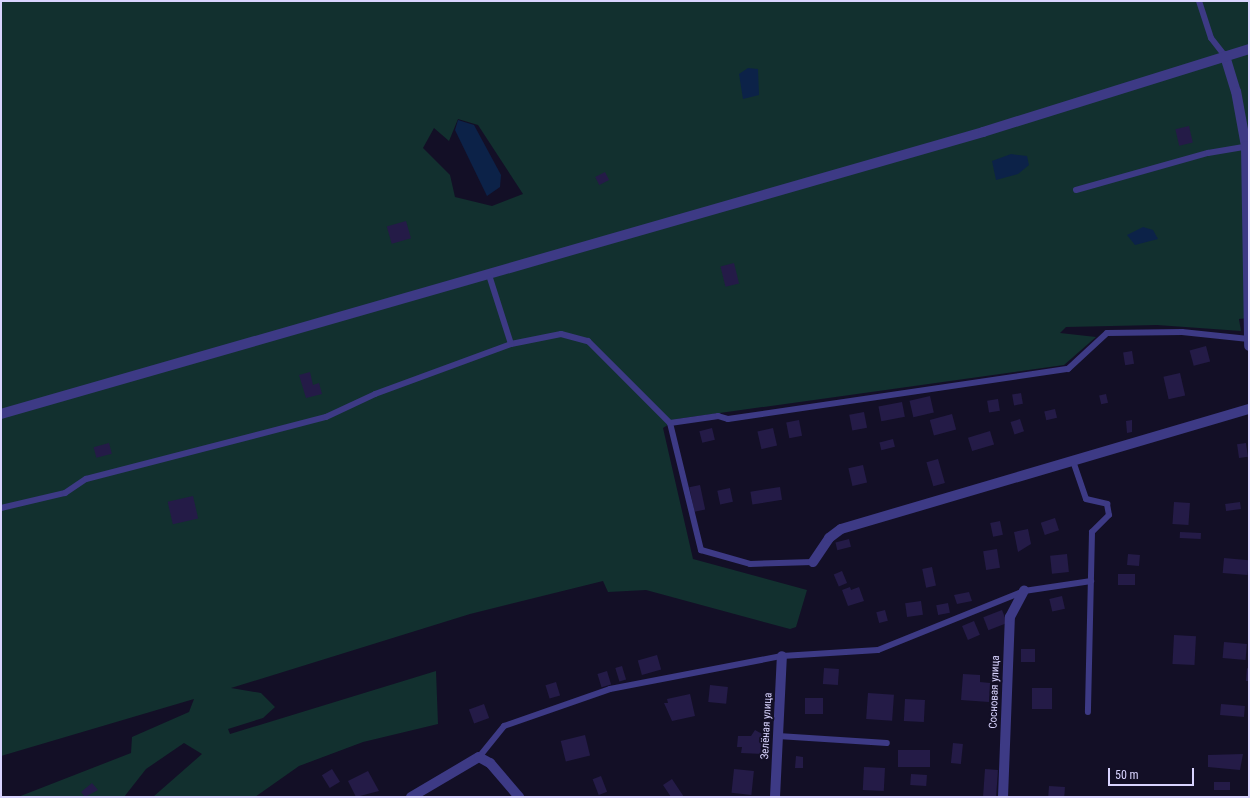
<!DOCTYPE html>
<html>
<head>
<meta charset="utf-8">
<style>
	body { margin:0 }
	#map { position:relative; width:1250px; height:798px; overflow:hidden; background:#130f26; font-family:"Roboto Condensed",sans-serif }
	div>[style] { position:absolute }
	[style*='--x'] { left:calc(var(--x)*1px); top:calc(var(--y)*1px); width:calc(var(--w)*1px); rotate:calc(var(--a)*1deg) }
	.green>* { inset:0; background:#12302f }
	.water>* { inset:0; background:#0c2248 }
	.building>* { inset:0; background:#241b47; transform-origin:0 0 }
	.lane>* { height:6px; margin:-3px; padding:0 3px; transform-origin:3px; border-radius:3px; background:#3d3a85 }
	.street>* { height:10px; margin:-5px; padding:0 5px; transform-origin:5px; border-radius:5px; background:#3d3a85 }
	span { translate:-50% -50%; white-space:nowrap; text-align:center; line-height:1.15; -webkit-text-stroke:4px #130f26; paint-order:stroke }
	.street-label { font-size:11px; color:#d9d4ff }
	.frame { position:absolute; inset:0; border:2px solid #d9d4ff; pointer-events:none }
	.scale { position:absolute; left:1108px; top:768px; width:86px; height:18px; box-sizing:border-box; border:2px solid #d9d4ff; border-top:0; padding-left:5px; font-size:12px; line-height:14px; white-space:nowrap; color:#d9d4ff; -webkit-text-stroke:3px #130f26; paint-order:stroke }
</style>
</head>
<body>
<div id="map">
	<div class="green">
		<i style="clip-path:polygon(evenodd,1px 1px,1249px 1px,1249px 318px,1239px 319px,1241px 331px,1157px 325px,1066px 327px,1060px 333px,1096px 337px,1064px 365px,677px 419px,663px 428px,693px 559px,807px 590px,796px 627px,790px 629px,646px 590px,608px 592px,603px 581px,470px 614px,231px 688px,261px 693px,275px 707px,263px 718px,228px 729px,230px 734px,436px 671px,438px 724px,363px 742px,299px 766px,255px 797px,153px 797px,202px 754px,184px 743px,146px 769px,124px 797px,18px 797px,131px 753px,132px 737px,189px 712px,194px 699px,1px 756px,1px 1px,458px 119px,478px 125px,523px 194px,492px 206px,455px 197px,450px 175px,423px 148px,434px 128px,449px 141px,458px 119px)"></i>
	</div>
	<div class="water">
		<i style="clip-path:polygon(748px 68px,758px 69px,759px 95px,743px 99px,739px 74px)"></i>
		<i style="clip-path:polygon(458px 120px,474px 125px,501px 175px,500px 187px,487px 196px,455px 130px)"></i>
		<i style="clip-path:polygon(1011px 154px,1027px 156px,1029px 165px,1018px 174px,996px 180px,992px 161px)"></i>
		<i style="clip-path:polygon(1143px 227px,1153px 230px,1158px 239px,1135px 245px,1127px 235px)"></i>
	</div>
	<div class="building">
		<i style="left:1189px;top:126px;width:17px;height:14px;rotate:77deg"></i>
		<i style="left:605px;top:172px;width:9px;height:11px;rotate:63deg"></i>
		<i style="left:406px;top:221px;width:18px;height:20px;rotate:74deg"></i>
		<i style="left:734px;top:263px;width:21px;height:14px;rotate:76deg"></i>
		<i style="left:1206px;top:346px;width:16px;height:17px;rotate:75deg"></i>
		<i style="left:1132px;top:351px;width:13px;height:9px;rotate:81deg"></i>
		<i style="clip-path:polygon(310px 372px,313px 385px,319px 383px,322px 394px,306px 398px,299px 375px)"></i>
		<i style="left:1180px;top:373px;width:23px;height:17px;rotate:77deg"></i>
		<i style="left:1021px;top:393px;width:11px;height:9px;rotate:80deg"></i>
		<i style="left:1106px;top:394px;width:9px;height:7px;rotate:77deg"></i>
		<i style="left:930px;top:396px;width:17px;height:21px;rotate:77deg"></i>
		<i style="left:998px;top:399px;width:12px;height:11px;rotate:81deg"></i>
		<i style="left:902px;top:402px;width:15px;height:24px;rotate:79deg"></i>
		<i style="left:1055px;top:409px;width:9px;height:11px;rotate:77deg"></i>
		<i style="left:864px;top:412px;width:16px;height:15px;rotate:79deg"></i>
		<i style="left:952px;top:414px;width:16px;height:23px;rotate:75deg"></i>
		<i style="left:1020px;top:419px;width:13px;height:10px;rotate:72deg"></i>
		<i style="left:799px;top:420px;width:16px;height:13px;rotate:79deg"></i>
		<i style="clip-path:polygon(1132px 420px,1132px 432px,1127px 433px,1126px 421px)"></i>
		<i style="left:712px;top:428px;width:12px;height:13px;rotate:76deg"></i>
		<i style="left:773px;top:428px;width:18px;height:16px;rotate:77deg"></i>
		<i style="left:990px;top:431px;width:14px;height:23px;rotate:73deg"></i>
		<i style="left:893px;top:439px;width:8px;height:14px;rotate:76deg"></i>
		<i style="left:109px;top:443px;width:11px;height:16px;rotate:75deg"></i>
		<i style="left:1246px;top:443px;width:14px;height:9px;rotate:82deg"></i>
		<i style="left:938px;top:459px;width:25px;height:12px;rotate:74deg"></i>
		<i style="left:863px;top:465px;width:18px;height:15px;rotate:77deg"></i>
		<i style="left:700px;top:485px;width:25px;height:11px;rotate:78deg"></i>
		<i style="left:780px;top:487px;width:13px;height:30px;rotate:81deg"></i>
		<i style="left:730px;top:488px;width:14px;height:13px;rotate:78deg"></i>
		<i style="left:193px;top:496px;width:23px;height:26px;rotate:77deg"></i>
		<i style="left:1174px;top:502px;width:16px;height:22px;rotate:4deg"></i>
		<i style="left:1240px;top:502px;width:7px;height:15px;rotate:82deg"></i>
		<i style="left:1055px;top:518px;width:13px;height:15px;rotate:72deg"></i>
		<i style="left:1000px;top:521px;width:14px;height:10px;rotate:78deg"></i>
		<i style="clip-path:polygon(1028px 529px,1031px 544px,1018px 552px,1014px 532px)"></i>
		<i style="left:1180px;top:532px;width:21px;height:6px;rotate:3deg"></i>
		<i style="left:849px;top:539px;width:8px;height:14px;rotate:76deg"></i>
		<i style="left:997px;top:549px;width:19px;height:14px;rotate:81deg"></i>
		<i style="left:1067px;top:554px;width:18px;height:17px;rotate:84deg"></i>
		<i style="left:1128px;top:554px;width:12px;height:11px;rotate:5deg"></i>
		<i style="left:1224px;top:558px;width:25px;height:15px;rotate:5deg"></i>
		<i style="left:932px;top:567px;width:19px;height:10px;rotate:78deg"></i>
		<i style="left:842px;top:571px;width:13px;height:9px;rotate:67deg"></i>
		<i style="left:1118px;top:574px;width:17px;height:11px"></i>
		<i style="clip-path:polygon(850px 587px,851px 590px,859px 587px,864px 601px,848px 606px,842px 590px)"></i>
		<i style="clip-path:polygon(969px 592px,972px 601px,957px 604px,954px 595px)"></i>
		<i style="left:1062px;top:596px;width:13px;height:13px;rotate:77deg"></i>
		<i style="left:921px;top:601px;width:14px;height:16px;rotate:82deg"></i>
		<i style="left:948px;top:603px;width:10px;height:12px;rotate:79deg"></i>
		<i style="left:885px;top:610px;width:11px;height:9px;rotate:75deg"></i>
		<i style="left:1002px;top:610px;width:14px;height:20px;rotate:69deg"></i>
		<i style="left:974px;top:621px;width:15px;height:13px;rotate:67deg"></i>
		<i style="left:1174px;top:635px;width:22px;height:29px;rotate:3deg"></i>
		<i style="left:1224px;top:642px;width:23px;height:16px;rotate:5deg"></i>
		<i style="left:1021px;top:649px;width:14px;height:13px"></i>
		<i style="left:657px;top:655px;width:15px;height:20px;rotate:74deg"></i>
		<i style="left:622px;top:666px;width:14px;height:7px;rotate:73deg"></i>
		<i style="left:824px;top:668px;width:15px;height:16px;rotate:4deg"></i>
		<i style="clip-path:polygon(1247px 668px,1249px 669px,1249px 681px,1246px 681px)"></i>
		<i style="left:607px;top:671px;width:14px;height:10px;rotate:73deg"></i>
		<i style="clip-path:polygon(963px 674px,980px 675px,980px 682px,990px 683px,989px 702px,961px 700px)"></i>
		<i style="left:556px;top:682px;width:14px;height:11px;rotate:73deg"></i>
		<i style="left:710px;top:685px;width:18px;height:17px;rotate:6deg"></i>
		<i style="left:1032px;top:688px;width:20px;height:21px"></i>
		<i style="left:868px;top:693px;width:26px;height:26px;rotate:4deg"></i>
		<i style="clip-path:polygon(690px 694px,695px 716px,672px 721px,664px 703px,668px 703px,667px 699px)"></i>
		<i style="left:805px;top:698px;width:18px;height:16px"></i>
		<i style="left:905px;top:699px;width:20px;height:22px;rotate:3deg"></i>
		<i style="left:484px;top:704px;width:15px;height:16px;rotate:70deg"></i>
		<i style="left:1221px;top:704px;width:24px;height:11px;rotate:5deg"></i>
		<i style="left:990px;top:705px;width:8px;height:19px"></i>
		<i style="clip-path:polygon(755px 730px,764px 735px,763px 754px,741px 753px,742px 747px,737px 747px,738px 736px,751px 736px)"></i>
		<i style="left:585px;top:735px;width:21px;height:25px;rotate:76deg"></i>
		<i style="left:953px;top:743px;width:10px;height:20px;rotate:6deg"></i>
		<i style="left:898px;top:750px;width:32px;height:17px"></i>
		<i style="clip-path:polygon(1243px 754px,1240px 770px,1208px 767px,1208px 755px)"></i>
		<i style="clip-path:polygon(796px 756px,803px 757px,803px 768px,795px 768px)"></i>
		<i style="left:864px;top:767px;width:21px;height:23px;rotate:3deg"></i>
		<i style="left:332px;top:769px;width:15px;height:12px;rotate:58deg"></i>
		<i style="left:734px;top:769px;width:20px;height:24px;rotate:6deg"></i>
		<i style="left:985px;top:769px;width:13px;height:28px;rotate:4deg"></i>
		<i style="clip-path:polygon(368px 771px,379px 791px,356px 797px,348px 781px)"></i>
		<i style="left:911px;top:774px;width:16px;height:11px;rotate:4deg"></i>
		<i style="left:601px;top:776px;width:17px;height:9px;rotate:69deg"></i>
		<i style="clip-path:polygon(672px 779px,684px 797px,671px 797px,663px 785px)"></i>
		<i style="left:1214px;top:782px;width:16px;height:8px"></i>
		<i style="clip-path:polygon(92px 783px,98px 790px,85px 797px,81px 792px)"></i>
		<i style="left:1049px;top:786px;width:16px;height:10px;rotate:4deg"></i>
	</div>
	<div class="lane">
		<i style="--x:1199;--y:1;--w:39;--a:72"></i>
		<i style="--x:1211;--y:38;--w:23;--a:52"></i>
		<i style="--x:1076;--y:190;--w:137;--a:-15.7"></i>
		<i style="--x:1208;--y:153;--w:42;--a:-9.7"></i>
		<i style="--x:489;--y:275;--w:72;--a:72.3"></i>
		<i style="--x:511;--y:344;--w:51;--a:-11.3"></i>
		<i style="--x:561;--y:334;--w:28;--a:15"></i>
		<i style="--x:588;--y:341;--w:116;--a:45"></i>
		<i style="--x:670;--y:423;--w:131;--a:76.3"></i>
		<i style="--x:701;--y:550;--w:51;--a:15.9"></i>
		<i style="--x:750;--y:564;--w:63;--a:-1.8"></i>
		<i style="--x:670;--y:423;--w:49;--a:-8.3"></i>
		<i style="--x:718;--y:416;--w:10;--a:17"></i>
		<i style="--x:728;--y:419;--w:344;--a:-8.4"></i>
		<i style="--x:1068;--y:369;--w:53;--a:-42.7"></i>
		<i style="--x:1107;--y:333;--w:75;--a:-0.8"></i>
		<i style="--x:1182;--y:332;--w:67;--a:6"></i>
		<i style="--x:1073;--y:461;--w:40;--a:71.1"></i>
		<i style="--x:1086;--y:499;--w:22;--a:13"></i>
		<i style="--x:1107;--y:504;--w:11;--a:80"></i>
		<i style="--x:1109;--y:515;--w:24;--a:135"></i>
		<i style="--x:1092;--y:532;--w:180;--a:91.3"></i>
		<i style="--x:1;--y:508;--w:66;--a:-13.2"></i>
		<i style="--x:65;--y:493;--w:25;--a:-34"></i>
		<i style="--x:86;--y:479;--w:248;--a:-14.5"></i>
		<i style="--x:326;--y:417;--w:54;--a:-25.1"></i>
		<i style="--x:375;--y:394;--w:145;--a:-20.2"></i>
		<i style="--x:778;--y:736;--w:109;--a:3.7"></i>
		<i style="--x:479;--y:757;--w:40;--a:-51"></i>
		<i style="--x:504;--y:726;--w:112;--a:-19.2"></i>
		<i style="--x:610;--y:689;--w:175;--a:-10.9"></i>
		<i style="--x:782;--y:656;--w:96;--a:-3.6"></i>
		<i style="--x:878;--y:650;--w:157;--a:-22"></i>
		<i style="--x:1024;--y:591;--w:68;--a:-8.5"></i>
	</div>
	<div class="street">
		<i style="--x:1225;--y:56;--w:37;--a:73"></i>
		<i style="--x:1236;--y:91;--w:56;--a:79.7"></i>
		<i style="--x:1246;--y:146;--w:200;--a:89.1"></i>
		<i style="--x:1;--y:414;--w:1022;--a:-16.02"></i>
		<i style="--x:983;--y:132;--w:279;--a:-17.3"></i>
		<i style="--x:813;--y:562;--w:29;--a:-56"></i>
		<i style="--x:829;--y:538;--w:15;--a:-37"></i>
		<i style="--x:841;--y:529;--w:425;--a:-16.4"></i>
		<i style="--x:411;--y:797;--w:79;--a:-30.5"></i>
		<i style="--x:479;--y:757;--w:13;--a:29"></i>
		<i style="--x:490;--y:763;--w:45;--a:49.5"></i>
		<i style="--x:775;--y:797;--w:141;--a:-87.2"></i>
		<i style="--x:1003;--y:797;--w:180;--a:-87.8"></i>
		<i style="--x:1010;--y:617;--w:30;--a:-62"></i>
	</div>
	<div class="street-label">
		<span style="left:995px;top:692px;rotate:-88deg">Сосновая улица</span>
		<span style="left:767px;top:726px;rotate:-87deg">Зелёная улица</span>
	</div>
	<div class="frame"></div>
	<div class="scale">50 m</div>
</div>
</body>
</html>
